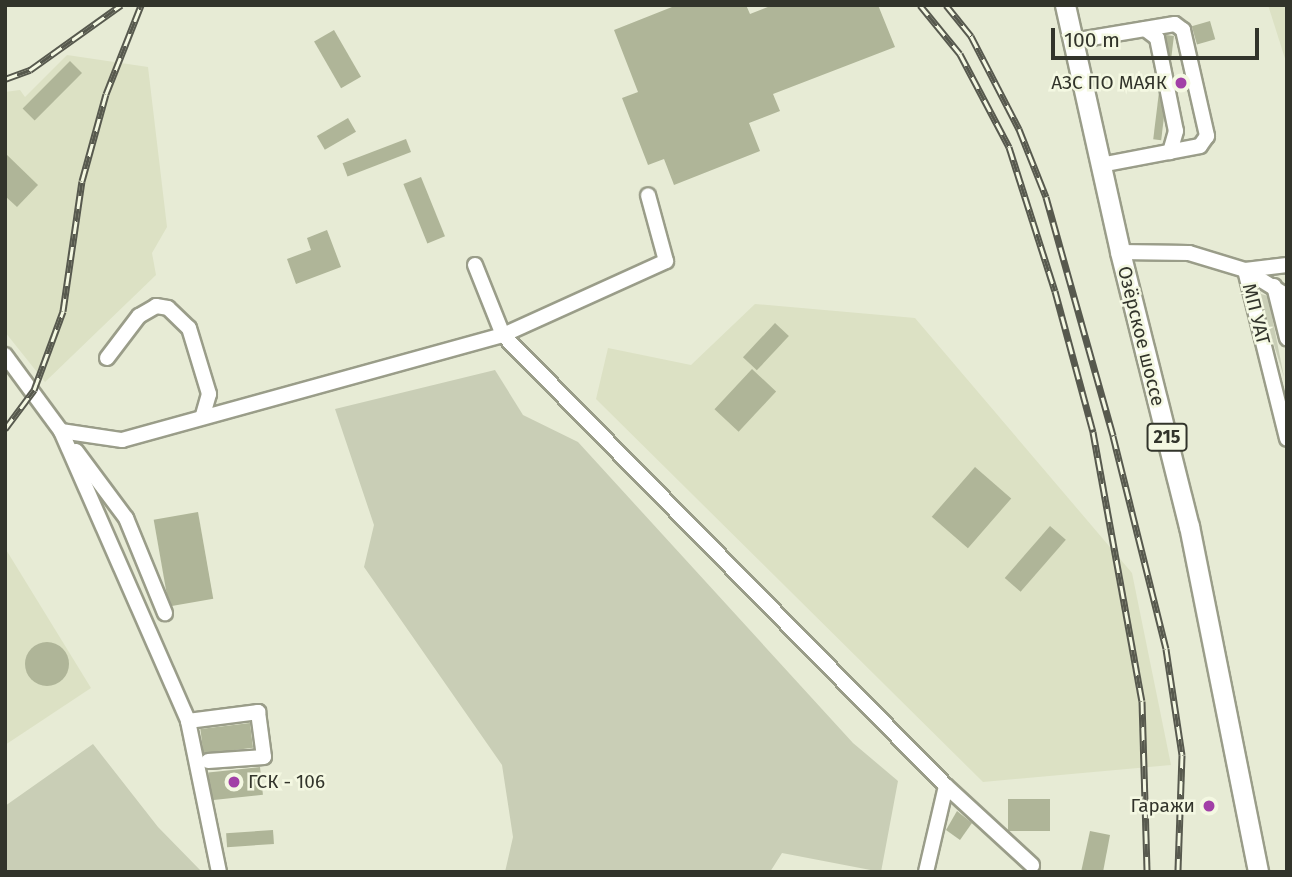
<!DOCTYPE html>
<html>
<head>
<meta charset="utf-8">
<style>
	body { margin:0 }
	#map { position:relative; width:1292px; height:877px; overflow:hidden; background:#e7ebd5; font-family:"Fira Sans",sans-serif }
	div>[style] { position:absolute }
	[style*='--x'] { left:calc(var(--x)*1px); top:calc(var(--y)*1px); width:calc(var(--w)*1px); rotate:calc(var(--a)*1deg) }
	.built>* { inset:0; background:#dce1c4 }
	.green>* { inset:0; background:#c9ceb6 }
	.building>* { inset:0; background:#afb598; transform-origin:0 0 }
	.round { border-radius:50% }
	.roads { filter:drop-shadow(2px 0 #9a9d89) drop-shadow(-2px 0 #9a9d89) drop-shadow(0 2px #9a9d89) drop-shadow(0 -2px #9a9d89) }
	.minor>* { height:14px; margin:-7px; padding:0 7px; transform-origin:7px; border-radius:7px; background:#fff }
	.major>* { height:19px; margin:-9.5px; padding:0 9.5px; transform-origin:9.5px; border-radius:9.5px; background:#fff }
	.rail>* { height:7px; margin-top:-3.5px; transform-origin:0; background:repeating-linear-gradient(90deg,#f4f8e2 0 13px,#57594e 0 26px); box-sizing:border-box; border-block:2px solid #57594e }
	.dots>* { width:19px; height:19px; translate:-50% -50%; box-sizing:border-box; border:4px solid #f4f8e2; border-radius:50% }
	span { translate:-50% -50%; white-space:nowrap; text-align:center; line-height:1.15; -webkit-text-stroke:5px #f4f8e2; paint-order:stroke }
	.shield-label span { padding:2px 5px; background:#f4f8e2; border:2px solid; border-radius:5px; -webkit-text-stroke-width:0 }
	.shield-label { font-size:18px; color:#32342b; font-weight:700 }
	.poi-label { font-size:19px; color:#32342b }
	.right { translate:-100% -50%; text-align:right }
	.left { translate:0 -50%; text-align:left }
	.street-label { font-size:19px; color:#32342b }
	.frame { position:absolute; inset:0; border:7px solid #32342b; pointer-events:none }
	.scale { position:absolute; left:1051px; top:28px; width:208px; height:32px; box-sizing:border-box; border:4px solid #32342b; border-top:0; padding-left:9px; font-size:21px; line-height:24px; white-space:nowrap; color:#32342b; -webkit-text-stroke:5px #f4f8e2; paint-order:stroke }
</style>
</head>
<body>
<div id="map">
	<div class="built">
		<i style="clip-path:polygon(1268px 5px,1287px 5px,1287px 65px)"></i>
		<i style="clip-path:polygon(67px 55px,148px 67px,167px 227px,152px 253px,156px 275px,45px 382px,5px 332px,5px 92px,20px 90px,25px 97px)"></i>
		<i style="clip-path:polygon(755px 304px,915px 318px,1132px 573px,1171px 765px,983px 782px,596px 399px,608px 348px,691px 365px)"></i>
		<i style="clip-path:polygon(5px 548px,91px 688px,5px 745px)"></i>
	</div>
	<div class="green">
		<i style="clip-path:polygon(1258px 293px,1268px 296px,1284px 377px)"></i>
		<i style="clip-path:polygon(495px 370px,523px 415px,578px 442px,853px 743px,898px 781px,881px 872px,782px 853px,770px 872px,505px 872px,513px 837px,502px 765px,364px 567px,374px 525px,335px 409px)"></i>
		<i style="clip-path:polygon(93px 744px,158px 827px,202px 872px,5px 872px,5px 806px)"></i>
	</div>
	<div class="building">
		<i style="clip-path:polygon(677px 5px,746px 5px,750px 14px,773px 5px,878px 5px,895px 47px,773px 94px,780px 111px,749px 123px,760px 151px,674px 185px,664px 159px,648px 165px,622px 98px,638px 92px,614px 30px)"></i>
		<i style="left:1210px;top:21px;width:19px;height:19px;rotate:74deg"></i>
		<i style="left:334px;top:30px;width:54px;height:23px;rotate:60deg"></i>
		<i style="left:1166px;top:35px;width:8px;height:105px;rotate:7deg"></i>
		<i style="left:70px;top:61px;width:17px;height:67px;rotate:45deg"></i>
		<i style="left:348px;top:118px;width:16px;height:36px;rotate:60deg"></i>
		<i style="left:406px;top:139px;width:14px;height:68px;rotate:69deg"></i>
		<i style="clip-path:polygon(5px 153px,38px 185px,17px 207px,5px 196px)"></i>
		<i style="left:421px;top:177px;width:64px;height:19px;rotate:68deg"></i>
		<i style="clip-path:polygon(327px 230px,341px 267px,296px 284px,287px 259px,311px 250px,307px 238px)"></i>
		<i style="left:775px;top:323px;width:19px;height:47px;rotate:43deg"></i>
		<i style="left:752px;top:369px;width:33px;height:55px;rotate:43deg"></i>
		<i style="left:975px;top:467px;width:48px;height:66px;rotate:41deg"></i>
		<i style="left:198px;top:512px;width:88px;height:45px;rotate:80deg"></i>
		<i style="left:1050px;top:526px;width:21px;height:69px;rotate:41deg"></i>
		<i class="round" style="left:25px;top:642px;width:44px;height:44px"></i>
		<i style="left:250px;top:723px;width:25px;height:50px;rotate:83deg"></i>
		<i style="left:260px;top:767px;width:28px;height:52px;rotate:84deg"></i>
		<i style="left:1050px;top:799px;width:32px;height:42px;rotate:90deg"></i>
		<i style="clip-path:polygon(957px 811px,972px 823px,960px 840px,946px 830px)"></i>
		<i style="left:273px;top:830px;width:14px;height:47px;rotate:86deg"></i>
		<i style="clip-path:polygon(1090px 831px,1110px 835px,1103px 872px,1081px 872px)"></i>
	</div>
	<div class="roads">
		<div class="minor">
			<i style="--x:1145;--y:29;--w:15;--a:37"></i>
			<i style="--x:1157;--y:38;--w:95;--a:78.5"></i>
			<i style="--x:1176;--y:131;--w:22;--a:106"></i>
			<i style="--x:1073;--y:41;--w:103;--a:-9.5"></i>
			<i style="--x:1175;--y:24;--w:10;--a:37"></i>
			<i style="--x:1183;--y:30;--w:109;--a:77.2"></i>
			<i style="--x:1207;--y:136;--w:12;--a:125"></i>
			<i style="--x:1200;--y:146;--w:102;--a:169.2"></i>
			<i style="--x:1120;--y:252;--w:69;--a:0.8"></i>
			<i style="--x:1189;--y:253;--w:59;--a:16.9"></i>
			<i style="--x:1245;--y:270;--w:49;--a:31.8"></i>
			<i style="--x:475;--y:265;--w:75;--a:68.2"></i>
			<i style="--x:503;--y:335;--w:179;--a:-24.4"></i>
			<i style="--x:666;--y:261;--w:68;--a:-105.3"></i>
			<i style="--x:1287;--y:265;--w:42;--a:173.2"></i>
			<i style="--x:1245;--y:270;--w:174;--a:76"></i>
			<i style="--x:1274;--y:286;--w:54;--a:76"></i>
			<i style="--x:5;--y:355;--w:94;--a:53.6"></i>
			<i style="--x:61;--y:431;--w:317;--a:66.3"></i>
			<i style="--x:188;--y:721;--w:154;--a:78.4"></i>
			<i style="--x:107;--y:358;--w:53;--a:-52.7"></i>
			<i style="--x:139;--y:316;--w:20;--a:-30"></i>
			<i style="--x:156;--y:306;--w:12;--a:9"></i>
			<i style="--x:168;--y:308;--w:29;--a:44"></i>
			<i style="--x:189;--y:328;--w:69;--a:73.1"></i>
			<i style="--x:209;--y:394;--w:22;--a:106"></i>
			<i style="--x:61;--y:431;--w:62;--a:8.4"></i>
			<i style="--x:122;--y:440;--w:395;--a:-15.4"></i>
			<i style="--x:503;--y:335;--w:632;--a:45.51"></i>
			<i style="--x:946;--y:786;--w:88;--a:103.1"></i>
			<i style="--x:76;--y:451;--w:84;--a:53.3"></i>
			<i style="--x:126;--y:518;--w:103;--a:67.7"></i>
			<i style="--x:188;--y:721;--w:71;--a:-7.3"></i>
			<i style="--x:258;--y:712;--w:45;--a:82.4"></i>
			<i style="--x:264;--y:757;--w:56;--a:175.9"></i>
			<i style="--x:946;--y:786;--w:117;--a:42.6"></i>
		</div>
		<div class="major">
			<i style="--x:1065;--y:5;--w:253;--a:77.4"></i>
			<i style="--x:1120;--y:252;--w:283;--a:75.9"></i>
			<i style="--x:1189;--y:526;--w:353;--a:78.7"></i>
		</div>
	</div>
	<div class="rail">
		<i style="--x:920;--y:5;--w:63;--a:50.8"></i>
		<i style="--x:960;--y:54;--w:105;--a:62.2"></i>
		<i style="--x:1009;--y:147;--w:151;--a:72.3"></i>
		<i style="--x:1055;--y:291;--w:146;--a:74.9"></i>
		<i style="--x:1093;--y:432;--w:273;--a:79.7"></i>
		<i style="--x:1142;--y:701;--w:171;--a:88.3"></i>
		<i style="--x:946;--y:5;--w:40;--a:51"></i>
		<i style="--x:971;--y:36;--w:105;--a:62.7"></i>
		<i style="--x:1019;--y:129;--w:73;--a:68.3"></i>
		<i style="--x:1046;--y:197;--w:248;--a:74.3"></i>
		<i style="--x:1113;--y:436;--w:219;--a:76"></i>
		<i style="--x:1166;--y:649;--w:107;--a:81.4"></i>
		<i style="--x:1182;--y:755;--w:117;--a:92"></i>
		<i style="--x:5;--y:79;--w:27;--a:-20"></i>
		<i style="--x:30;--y:70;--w:112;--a:-35.5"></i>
		<i style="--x:5;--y:429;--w:49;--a:-53.4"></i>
		<i style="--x:34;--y:390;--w:84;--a:-69.8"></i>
		<i style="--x:63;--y:311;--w:131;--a:-81.7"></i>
		<i style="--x:82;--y:181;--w:90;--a:-74.6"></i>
		<i style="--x:106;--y:94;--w:96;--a:-68.5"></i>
	</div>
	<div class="dots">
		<i style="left:1181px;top:83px;background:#a240a7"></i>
		<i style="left:234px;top:782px;background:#a240a7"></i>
		<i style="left:1209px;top:806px;background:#a240a7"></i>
	</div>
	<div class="shield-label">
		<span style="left:1167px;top:437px">215</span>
	</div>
	<div class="poi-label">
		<span class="right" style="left:1167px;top:83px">АЗС ПО МАЯК</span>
		<span class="left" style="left:248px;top:782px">ГСК - 106</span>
		<span class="right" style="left:1195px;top:806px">Гаражи</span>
	</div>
	<div class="street-label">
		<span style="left:1256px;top:314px;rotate:76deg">МП УАТ</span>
		<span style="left:1141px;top:336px;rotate:76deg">Озёрское шоссе</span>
	</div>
	<div class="frame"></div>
	<div class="scale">100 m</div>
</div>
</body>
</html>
